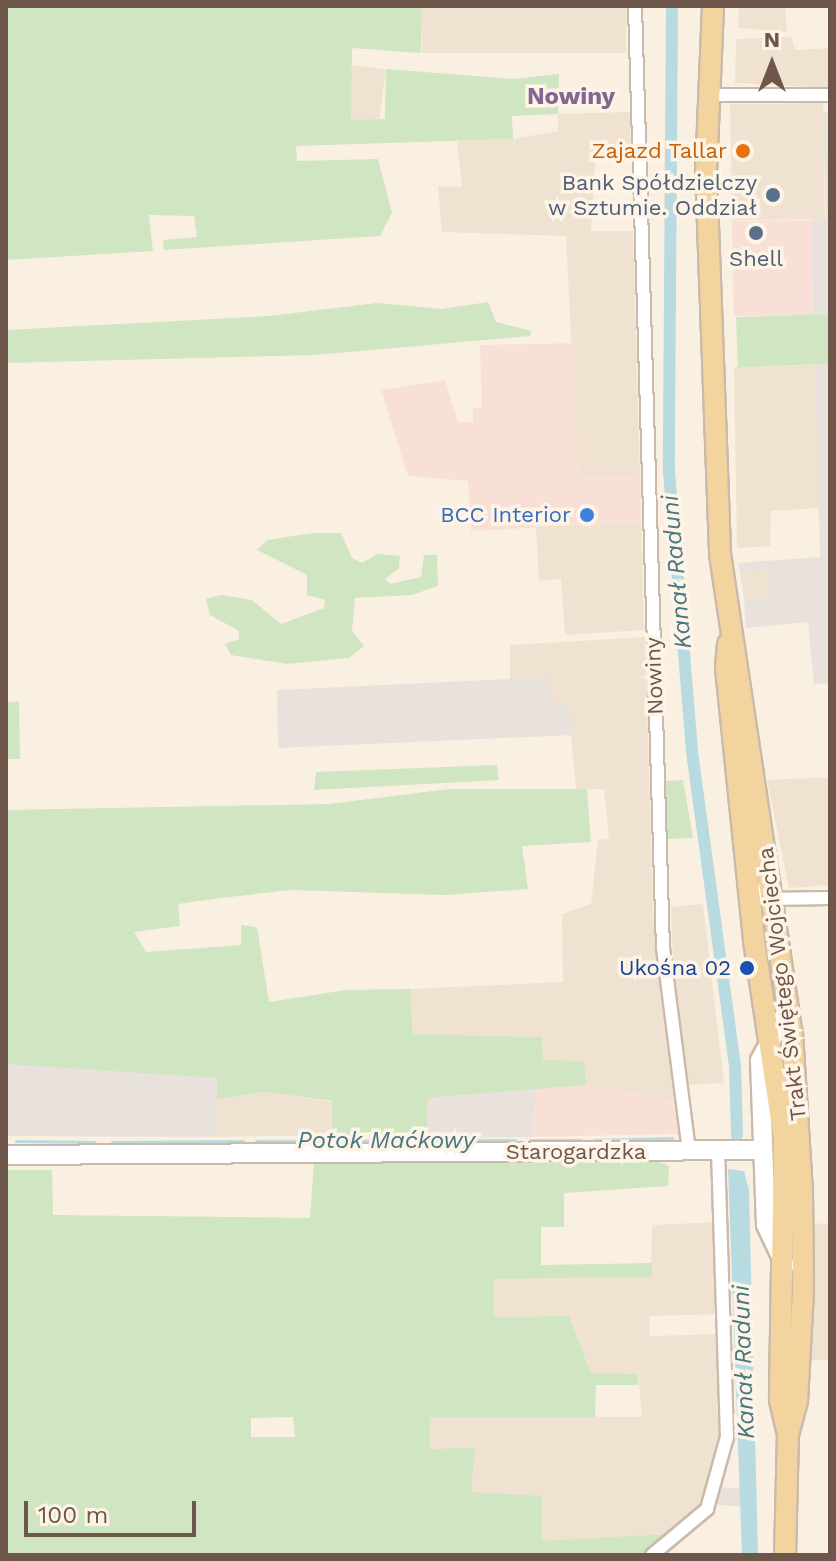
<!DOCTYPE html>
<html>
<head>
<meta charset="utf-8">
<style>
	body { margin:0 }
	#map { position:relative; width:836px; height:1561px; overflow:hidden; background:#faf0e1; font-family:"Work Sans",sans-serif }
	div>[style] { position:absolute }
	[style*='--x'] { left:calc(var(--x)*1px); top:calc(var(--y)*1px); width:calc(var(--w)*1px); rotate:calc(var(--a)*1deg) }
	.residential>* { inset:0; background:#f0e2d0; transform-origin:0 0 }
	.commercial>* { inset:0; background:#f9e0d6; transform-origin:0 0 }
	.industrial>* { inset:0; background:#e9e2dc }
	.green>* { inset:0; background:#d0e5c1; transform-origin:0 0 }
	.water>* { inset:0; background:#b8dbe1 }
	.stream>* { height:3px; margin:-1.5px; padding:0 1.5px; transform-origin:1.5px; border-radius:1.5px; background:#b8dbe1 }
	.canal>* { height:12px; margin:-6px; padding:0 6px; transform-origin:6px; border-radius:6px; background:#b8dbe1 }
	.roads { filter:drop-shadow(2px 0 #cbbaac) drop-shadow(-2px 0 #cbbaac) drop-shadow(0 2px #cbbaac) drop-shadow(0 -2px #cbbaac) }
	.minor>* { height:12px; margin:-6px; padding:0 6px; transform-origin:6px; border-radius:6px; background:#fff }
	.secondary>* { height:18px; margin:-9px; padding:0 9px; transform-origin:9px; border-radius:9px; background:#fff }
	.primary>* { height:20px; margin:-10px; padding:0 10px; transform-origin:10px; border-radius:10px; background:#f3d49e }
	.dots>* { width:22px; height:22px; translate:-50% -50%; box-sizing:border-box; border:4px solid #fdf4e7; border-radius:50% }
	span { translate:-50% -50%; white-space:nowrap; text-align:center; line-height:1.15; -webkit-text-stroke:7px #fdf4e7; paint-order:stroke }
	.food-label { font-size:22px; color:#c56008 }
	.right { translate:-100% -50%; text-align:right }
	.service-label { font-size:22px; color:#4e5e75 }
	.shop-label { font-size:22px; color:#366cbe }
	.street-label { font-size:22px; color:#6e574a }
	.transit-label { font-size:22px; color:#164399 }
	.neighbourhood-label { font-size:24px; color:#836691; font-weight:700 }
	.water-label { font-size:24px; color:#477780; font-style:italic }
	.frame { position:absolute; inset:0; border:8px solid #6e574a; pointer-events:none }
	.north { position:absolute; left:732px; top:24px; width:80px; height:80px; -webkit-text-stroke:6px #fdf4e7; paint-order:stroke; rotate:0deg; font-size:22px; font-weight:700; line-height:32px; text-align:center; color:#6e574a }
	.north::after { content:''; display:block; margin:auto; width:28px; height:36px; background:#6e574a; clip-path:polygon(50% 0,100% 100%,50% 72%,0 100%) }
	.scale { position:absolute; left:24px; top:1501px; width:172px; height:36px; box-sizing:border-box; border:4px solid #6e574a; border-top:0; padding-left:10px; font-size:24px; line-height:28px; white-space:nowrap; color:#6e574a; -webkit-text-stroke:6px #fdf4e7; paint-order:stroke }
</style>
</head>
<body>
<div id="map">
	<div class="residential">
		<i style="left:422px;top:6px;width:204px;height:47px"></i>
		<i style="clip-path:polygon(739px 6px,785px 6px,787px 32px,738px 28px)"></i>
		<i style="clip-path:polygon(791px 37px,795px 50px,830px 48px,830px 88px,735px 83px,736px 39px)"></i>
		<i style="left:352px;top:65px;width:34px;height:55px;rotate:7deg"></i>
		<i style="left:823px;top:103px;width:116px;height:93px;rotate:89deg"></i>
		<i style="clip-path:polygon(630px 112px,631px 154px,596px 153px,591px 231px,633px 231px,640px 476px,578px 477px,566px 236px,442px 232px,438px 186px,462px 187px,457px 141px,513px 139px,558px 131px,558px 114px)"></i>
		<i style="clip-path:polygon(815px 365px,819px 508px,771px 511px,770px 546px,737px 548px,734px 367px)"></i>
		<i style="clip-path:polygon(641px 522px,644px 630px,565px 635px,561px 579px,539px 581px,536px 527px)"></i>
		<i style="clip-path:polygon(769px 570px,768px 598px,744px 600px,740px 572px)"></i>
		<i style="clip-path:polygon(645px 637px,653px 911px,674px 1101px,586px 1085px,583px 1061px,543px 1061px,542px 1037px,413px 1034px,410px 989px,563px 982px,562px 914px,591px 904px,598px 840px,609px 838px,604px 789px,576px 789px,568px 703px,550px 699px,549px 677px,510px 679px,510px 645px)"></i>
		<i style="clip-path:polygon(830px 777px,830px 885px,789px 888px,767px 780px)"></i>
		<i style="clip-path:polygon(703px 904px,724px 1083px,688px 1085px,674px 998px,671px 907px)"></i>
		<i style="clip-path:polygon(264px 1092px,332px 1102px,332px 1135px,216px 1137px,217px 1099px)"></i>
		<i style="clip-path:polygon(719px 1222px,722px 1314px,649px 1316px,650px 1336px,722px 1334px,722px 1444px,704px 1504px,671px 1534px,542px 1542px,471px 1492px,430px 1449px,430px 1416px,642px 1417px,638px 1374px,591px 1373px,569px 1316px,494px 1317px,494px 1279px,651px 1277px,652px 1225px)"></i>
		<i style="clip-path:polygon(830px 1223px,830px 1360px,810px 1360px,813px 1224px)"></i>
	</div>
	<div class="commercial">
		<i style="left:811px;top:220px;width:95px;height:79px;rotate:89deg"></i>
		<i style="clip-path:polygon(574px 343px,578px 477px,640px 476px,641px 522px,471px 531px,468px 481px,408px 476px,381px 390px,445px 380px,458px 422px,473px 422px,473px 408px,482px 407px,480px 345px)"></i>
		<i style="clip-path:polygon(586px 1085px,674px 1101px,679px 1134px,532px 1137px,536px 1089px)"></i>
	</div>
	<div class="industrial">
		<i style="clip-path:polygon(830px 112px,830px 361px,828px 315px,813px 315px,811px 220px,826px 219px,823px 113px)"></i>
		<i style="clip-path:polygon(830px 364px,830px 683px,814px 684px,808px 622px,746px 628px,744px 600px,768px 598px,769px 570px,740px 572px,738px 563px,820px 557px,815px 365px)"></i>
		<i style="clip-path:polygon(550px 677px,550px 699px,568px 703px,574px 735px,278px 748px,277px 690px)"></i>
		<i style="clip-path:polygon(44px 1062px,218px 1078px,216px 1137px,6px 1136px,6px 1064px)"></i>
		<i style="clip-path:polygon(536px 1089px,532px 1137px,427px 1138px,428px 1098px)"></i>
		<i style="clip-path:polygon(717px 1487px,740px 1488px,740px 1507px,712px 1504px)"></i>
	</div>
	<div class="green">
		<i style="clip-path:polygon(6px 6px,422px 6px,421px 53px,352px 48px,351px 120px,385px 119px,386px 69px,512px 79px,559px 74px,558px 114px,512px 116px,513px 139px,296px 146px,297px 161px,378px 159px,392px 213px,380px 236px,164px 250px,163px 240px,197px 237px,194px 216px,149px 215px,153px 251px,6px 260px)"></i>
		<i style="clip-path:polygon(488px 302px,496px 322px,532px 331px,530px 336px,315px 355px,6px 363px,6px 330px,269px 316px,377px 303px,442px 309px)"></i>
		<i style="left:828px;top:314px;width:50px;height:92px;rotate:88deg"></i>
		<i style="clip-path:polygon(313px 533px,341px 533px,352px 558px,362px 563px,377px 554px,400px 556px,399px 568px,385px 579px,390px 584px,421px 577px,424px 555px,437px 555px,438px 586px,412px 595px,355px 598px,352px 631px,364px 646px,349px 658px,287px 664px,231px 655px,225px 644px,239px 639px,239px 631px,210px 615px,206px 599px,221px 595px,252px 600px,281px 624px,324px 608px,325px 600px,307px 595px,307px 575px,257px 550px,267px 540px)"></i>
		<i style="left:19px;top:702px;width:57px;height:13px;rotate:89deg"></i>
		<i style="clip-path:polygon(497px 765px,499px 780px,314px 790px,316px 772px)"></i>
		<i style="clip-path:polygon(683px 780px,693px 838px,667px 839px,666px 781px)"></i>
		<i style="clip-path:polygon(449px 789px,587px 789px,591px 842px,522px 846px,528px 889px,445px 895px,290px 890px,221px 898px,178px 904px,180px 926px,134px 932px,146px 952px,241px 945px,241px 925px,257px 927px,269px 1002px,346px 990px,410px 989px,413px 1034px,542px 1037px,543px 1060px,584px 1061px,586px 1085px,428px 1098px,427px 1138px,332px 1135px,332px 1101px,264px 1092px,217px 1099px,217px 1078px,6px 1064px,6px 810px,329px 804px)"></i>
		<i style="clip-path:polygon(evenodd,655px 1160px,669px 1166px,668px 1186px,564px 1193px,564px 1227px,541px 1227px,541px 1265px,652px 1263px,652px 1277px,494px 1279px,494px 1317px,569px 1316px,591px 1373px,638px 1374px,638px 1385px,596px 1385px,595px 1417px,430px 1417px,430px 1449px,475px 1448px,471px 1492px,542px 1496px,542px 1541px,671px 1534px,645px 1555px,6px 1555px,6px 1170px,52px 1170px,53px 1215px,310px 1218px,314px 1163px,655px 1160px,293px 1417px,295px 1437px,251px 1437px,251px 1418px,293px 1417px)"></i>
	</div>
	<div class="water">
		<i style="clip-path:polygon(728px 1169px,744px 1171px,749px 1190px,758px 1555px,742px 1555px)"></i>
	</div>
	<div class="stream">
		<i style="--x:530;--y:1140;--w:51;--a:0"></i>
		<i style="--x:594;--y:1140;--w:78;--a:-1.5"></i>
		<i style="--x:16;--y:1141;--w:78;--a:0.7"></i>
		<i style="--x:256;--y:1141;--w:259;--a:-0.2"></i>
		<i style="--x:112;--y:1142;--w:131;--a:-0.4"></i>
	</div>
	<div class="canal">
		<i style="--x:672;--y:6;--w:465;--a:90.4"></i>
		<i style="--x:669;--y:471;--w:282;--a:85.3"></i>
		<i style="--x:692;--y:752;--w:315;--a:82.2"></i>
		<i style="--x:735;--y:1064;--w:71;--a:88.4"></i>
	</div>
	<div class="roads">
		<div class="minor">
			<i style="--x:635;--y:6;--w:942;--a:88.3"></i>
			<i style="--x:663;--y:948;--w:206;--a:82.7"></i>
			<i style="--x:708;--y:95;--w:122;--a:0"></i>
			<i style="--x:748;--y:883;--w:25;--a:40"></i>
			<i style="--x:767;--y:899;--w:63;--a:-0.9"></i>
			<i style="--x:652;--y:1555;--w:72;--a:-39.9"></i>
			<i style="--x:707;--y:1509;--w:75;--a:-74.5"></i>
			<i style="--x:727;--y:1437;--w:286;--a:-91.8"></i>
		</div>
		<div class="secondary">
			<i style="--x:6;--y:1155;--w:757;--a:-0.38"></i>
			<i style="--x:785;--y:1265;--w:44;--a:-115.4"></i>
			<i style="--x:766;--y:1225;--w:165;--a:-92.1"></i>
			<i style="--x:760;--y:1060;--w:58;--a:-61.2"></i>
		</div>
		<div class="primary">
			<i style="--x:713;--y:6;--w:164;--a:92.4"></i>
			<i style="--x:706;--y:170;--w:384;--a:87.9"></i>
			<i style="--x:720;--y:554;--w:484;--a:81.5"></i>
			<i style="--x:792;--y:1033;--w:159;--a:86.4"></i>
			<i style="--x:802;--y:1192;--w:99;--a:89.4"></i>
			<i style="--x:803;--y:1291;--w:110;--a:93.1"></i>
			<i style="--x:797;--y:1401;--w:34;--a:105"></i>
			<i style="--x:788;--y:1434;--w:121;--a:91.4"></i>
			<i style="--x:728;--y:644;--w:24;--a:95"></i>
			<i style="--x:726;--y:668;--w:274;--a:84.1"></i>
			<i style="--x:754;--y:941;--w:201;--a:81.4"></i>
			<i style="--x:784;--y:1140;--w:260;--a:90.9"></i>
			<i style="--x:780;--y:1400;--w:32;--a:77"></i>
		</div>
	</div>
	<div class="dots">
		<i style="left:743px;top:151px;background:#e8710a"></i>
		<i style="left:773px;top:195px;background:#5c6f8a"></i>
		<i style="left:756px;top:233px;background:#5c6f8a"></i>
		<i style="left:587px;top:515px;background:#3f7fe0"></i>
		<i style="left:747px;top:968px;background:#1a4fb4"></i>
	</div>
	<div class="food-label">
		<span class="right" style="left:727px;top:151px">Zajazd Tallar</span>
	</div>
	<div class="service-label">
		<span class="right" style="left:757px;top:195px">Bank Spółdzielczy<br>w Sztumie. Oddział</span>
		<span style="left:756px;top:259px">Shell</span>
	</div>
	<div class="shop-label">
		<span class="right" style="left:571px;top:515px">BCC Interior</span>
	</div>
	<div class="street-label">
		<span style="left:654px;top:676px;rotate:-92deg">Nowiny</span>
		<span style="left:782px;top:984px;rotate:-97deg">Trakt Świętego Wojciecha</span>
		<span style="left:576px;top:1152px">Starogardzka</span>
	</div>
	<div class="transit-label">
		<span class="right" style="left:731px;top:968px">Ukośna 02</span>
	</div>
	<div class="neighbourhood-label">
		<span style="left:571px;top:97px">Nowiny</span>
	</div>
	<div class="water-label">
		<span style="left:677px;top:572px;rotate:-95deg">Kanał Raduni</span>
		<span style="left:386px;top:1141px">Potok Maćkowy</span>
		<span style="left:744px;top:1362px;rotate:-92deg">Kanał Raduni</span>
	</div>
	<div class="frame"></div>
	<div class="north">N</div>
	<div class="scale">100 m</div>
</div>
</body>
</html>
